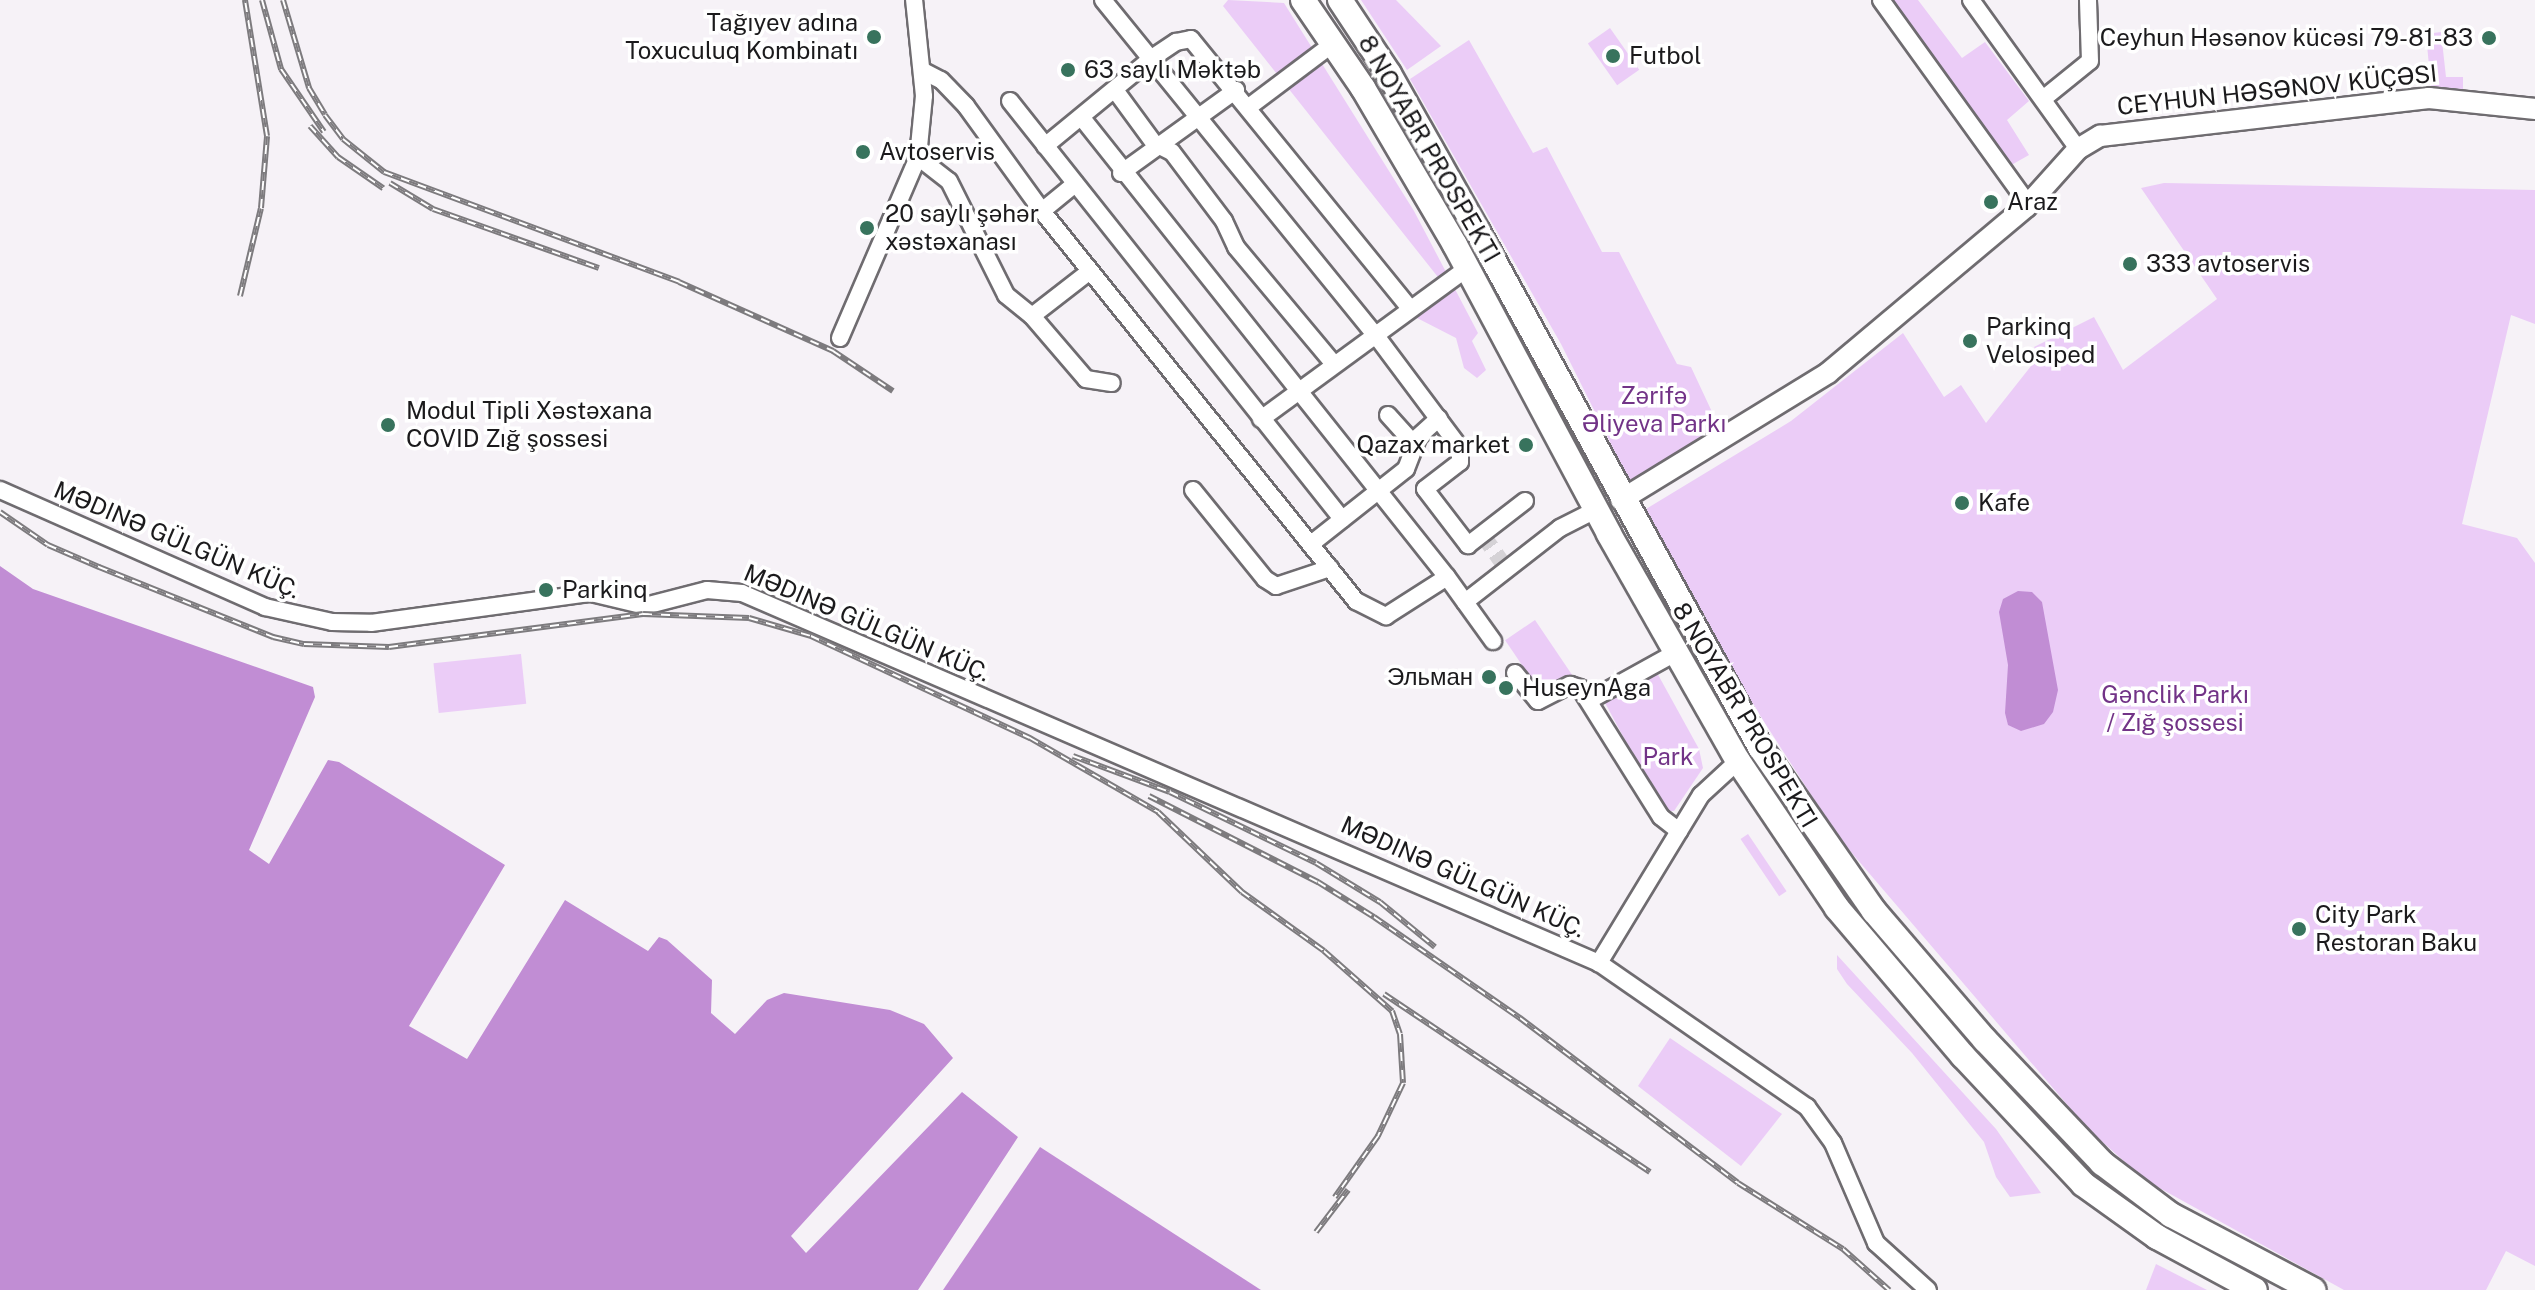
<!DOCTYPE html>
<html>
<head>
<meta charset="utf-8">
<style>
	body { margin:0 }
	#map { position:relative; width:2535px; height:1290px; overflow:hidden; background:#f6f2f7; font-family:"Public Sans",sans-serif }
	div>[style] { position:absolute }
	[style*='--x'] { left:calc(var(--x)*1px); top:calc(var(--y)*1px); width:calc(var(--w)*1px); rotate:calc(var(--a)*1deg) }
	.green>* { inset:0; background:#ebccf7; transform-origin:0 0 }
	.water>* { inset:0; background:#c18dd4 }
	.minor-tunnel>* { height:16px; margin-top:-8px; transform-origin:0; background:repeating-linear-gradient(90deg,#d5d2d6 0 16px,transparent 0 24px) }
	.roads { filter:drop-shadow(2px 0 #6f6c70) drop-shadow(-2px 0 #6f6c70) drop-shadow(0 2px #6f6c70) drop-shadow(0 -2px #6f6c70) }
	.minor>* { height:16px; margin:-8px; padding:0 8px; transform-origin:8px; border-radius:8px; background:#fff }
	.major>* { height:20px; margin:-10px; padding:0 10px; transform-origin:10px; border-radius:10px; background:#fff }
	.highway>* { height:24px; margin:-12px; padding:0 12px; transform-origin:12px; border-radius:12px; background:#fff }
	.rail>* { height:6px; margin-top:-3px; transform-origin:0; background:repeating-linear-gradient(90deg,#fff 0 9px,#7d7b7e 0 18px); box-sizing:border-box; border-block:2px solid #7d7b7e }
	.dots>* { width:22px; height:22px; translate:-50% -50%; box-sizing:border-box; border:4px solid #fff; border-radius:50% }
	span { translate:-50% -50%; white-space:nowrap; text-align:center; line-height:1.15; -webkit-text-stroke:7px #fff; paint-order:stroke }
	.poi-label { font-size:24px; color:#1b1a1c }
	.right { translate:-100% -50%; text-align:right }
	.left { translate:0 -50%; text-align:left }
	.street-label { font-size:24px; color:#1b1a1c }
	.park-label { font-size:24px; color:#723387 }
</style>
</head>
<body>
<div id="map">
	<div class="green">
		<i style="clip-path:polygon(1228px 0,1284px 3px,1414px 211px,1478px 333px,1472px 341px,1486px 370px,1477px 378px,1464px 368px,1456px 338px,1417px 318px,1421px 304px,1445px 286px,1223px 6px)"></i>
		<i style="clip-path:polygon(1361px 0,1396px 0,1441px 46px,1407px 70px)"></i>
		<i style="clip-path:polygon(1887px 0,1918px 0,1962px 58px,1985px 42px,2029px 101px,2007px 120px,2029px 155px,2006px 168px)"></i>
		<i style="left:1610px;top:28px;width:51px;height:27px;rotate:55deg"></i>
		<i style="clip-path:polygon(2441px 32px,2446px 77px,2463px 77px,2463px 89px,2431px 87px,2426px 34px)"></i>
		<i style="clip-path:polygon(1469px 40px,1533px 153px,1547px 147px,1602px 252px,1619px 252px,1677px 364px,1691px 367px,1720px 429px,1631px 484px,1561px 344px,1410px 79px)"></i>
		<i style="clip-path:polygon(2164px 183px,2535px 190px,2535px 324px,2511px 315px,2462px 524px,2517px 538px,2535px 563px,2535px 1266px,2506px 1251px,2486px 1290px,2344px 1290px,2145px 1180px,2088px 1129px,1839px 838px,1748px 697px,1646px 516px,1646px 509px,1791px 421px,1903px 333px,1944px 397px,1961px 385px,1986px 423px,2039px 356px,2034px 347px,2094px 317px,2123px 370px,2217px 299px,2141px 188px)"></i>
		<i style="left:1535px;top:620px;width:68px;height:36px;rotate:56deg"></i>
		<i style="left:521px;top:654px;width:50px;height:88px;rotate:84deg"></i>
		<i style="clip-path:polygon(1656px 671px,1699px 749px,1703px 768px,1674px 811px,1663px 811px,1603px 699px)"></i>
		<i style="left:1748px;top:834px;width:69px;height:9px;rotate:56deg"></i>
		<i style="clip-path:polygon(1837px 955px,1996px 1129px,2041px 1193px,2010px 1197px,1996px 1177px,1984px 1142px,1912px 1053px,1847px 984px,1837px 969px)"></i>
		<i style="clip-path:polygon(1670px 1038px,1782px 1114px,1741px 1166px,1638px 1086px)"></i>
		<i style="clip-path:polygon(2156px 1264px,2207px 1290px,2146px 1290px)"></i>
	</div>
	<div class="water">
		<i style="clip-path:polygon(0 566px,33px 589px,313px 687px,315px 697px,249px 850px,269px 864px,328px 760px,339px 762px,505px 865px,409px 1026px,467px 1059px,565px 900px,648px 951px,659px 937px,667px 940px,712px 980px,711px 1013px,735px 1034px,767px 1000px,784px 993px,890px 1010px,924px 1024px,953px 1058px,791px 1236px,806px 1253px,962px 1092px,1018px 1137px,918px 1290px,0 1290px)"></i>
		<i style="clip-path:polygon(2018px 591px,2032px 592px,2042px 602px,2058px 690px,2053px 712px,2044px 724px,2021px 731px,2008px 725px,2005px 713px,2008px 665px,1999px 612px,2003px 599px)"></i>
		<i style="clip-path:polygon(1040px 1147px,1261px 1290px,943px 1290px)"></i>
	</div>
	<div class="minor-tunnel">
		<i style="--x:1482;--y:534;--w:42;--a:54.8"></i>
	</div>
	<div class="roads">
		<div class="minor">
			<i style="--x:1103;--y:0;--w:429;--a:50.9"></i>
			<i style="--x:1374;--y:333;--w:144;--a:53.2"></i>
			<i style="--x:1460;--y:448;--w:14;--a:90"></i>
			<i style="--x:1460;--y:462;--w:44;--a:142.4"></i>
			<i style="--x:1425;--y:489;--w:71;--a:52.5"></i>
			<i style="--x:1468;--y:545;--w:72;--a:-37.7"></i>
			<i style="--x:1881;--y:0;--w:253;--a:54.2"></i>
			<i style="--x:1971;--y:0;--w:183;--a:54.3"></i>
			<i style="--x:923;--y:71;--w:20;--a:27"></i>
			<i style="--x:941;--y:80;--w:36;--a:46"></i>
			<i style="--x:966;--y:106;--w:130;--a:54.1"></i>
			<i style="--x:1042;--y:211;--w:501;--a:51.16"></i>
			<i style="--x:1356;--y:601;--w:34;--a:27"></i>
			<i style="--x:1386;--y:616;--w:72;--a:-32.6"></i>
			<i style="--x:1115;--y:90;--w:66;--a:53.7"></i>
			<i style="--x:1154;--y:143;--w:20;--a:27"></i>
			<i style="--x:1172;--y:152;--w:86;--a:53"></i>
			<i style="--x:1224;--y:221;--w:29;--a:65"></i>
			<i style="--x:1236;--y:247;--w:153;--a:50.1"></i>
			<i style="--x:2043;--y:99;--w:60;--a:-39"></i>
			<i style="--x:2090;--y:61;--w:61;--a:-91.9"></i>
			<i style="--x:1010;--y:101;--w:534;--a:51.54"></i>
			<i style="--x:1250;--y:106;--w:105;--a:-36.9"></i>
			<i style="--x:1082;--y:118;--w:586;--a:51.51"></i>
			<i style="--x:1447;--y:577;--w:79;--a:54.3"></i>
			<i style="--x:1045;--y:146;--w:139;--a:-39.4"></i>
			<i style="--x:1152;--y:58;--w:29;--a:-34"></i>
			<i style="--x:1176;--y:42;--w:15;--a:-11"></i>
			<i style="--x:1191;--y:39;--w:345;--a:50.9"></i>
			<i style="--x:918;--y:157;--w:39;--a:38"></i>
			<i style="--x:949;--y:181;--w:127;--a:63.4"></i>
			<i style="--x:1006;--y:295;--w:33;--a:39"></i>
			<i style="--x:1032;--y:316;--w:83;--a:49.4"></i>
			<i style="--x:1086;--y:379;--w:26;--a:9"></i>
			<i style="--x:1121;--y:173;--w:142;--a:-35.8"></i>
			<i style="--x:1042;--y:211;--w:43;--a:-39.3"></i>
			<i style="--x:1032;--y:316;--w:73;--a:-37.8"></i>
			<i style="--x:840;--y:338;--w:197;--a:-66.7"></i>
			<i style="--x:918;--y:157;--w:61;--a:-84.4"></i>
			<i style="--x:924;--y:96;--w:97;--a:-95.9"></i>
			<i style="--x:1388;--y:415;--w:39;--a:48"></i>
			<i style="--x:1261;--y:419;--w:255;--a:-36.2"></i>
			<i style="--x:0;--y:490;--w:290;--a:23.8"></i>
			<i style="--x:265;--y:607;--w:69;--a:12.6"></i>
			<i style="--x:332;--y:622;--w:39;--a:1"></i>
			<i style="--x:371;--y:623;--w:222;--a:-7.8"></i>
			<i style="--x:591;--y:593;--w:56;--a:13.5"></i>
			<i style="--x:645;--y:606;--w:64;--a:-14.5"></i>
			<i style="--x:707;--y:590;--w:35;--a:5"></i>
			<i style="--x:742;--y:593;--w:933;--a:23.35"></i>
			<i style="--x:1193;--y:490;--w:114;--a:51"></i>
			<i style="--x:1265;--y:579;--w:13;--a:32"></i>
			<i style="--x:1276;--y:586;--w:57;--a:-18.4"></i>
			<i style="--x:1311;--y:544;--w:121;--a:-38.3"></i>
			<i style="--x:1406;--y:469;--w:34;--a:-69"></i>
			<i style="--x:1418;--y:437;--w:28;--a:-42"></i>
			<i style="--x:1465;--y:602;--w:120;--a:-37.9"></i>
			<i style="--x:1560;--y:528;--w:39;--a:-27"></i>
			<i style="--x:1515;--y:673;--w:36;--a:51"></i>
			<i style="--x:1538;--y:701;--w:36;--a:-27"></i>
			<i style="--x:1570;--y:685;--w:10;--a:17"></i>
			<i style="--x:1580;--y:688;--w:152;--a:57.9"></i>
			<i style="--x:1661;--y:817;--w:23;--a:38"></i>
			<i style="--x:1590;--y:700;--w:97;--a:-28.9"></i>
			<i style="--x:1738;--y:761;--w:50;--a:137.4"></i>
			<i style="--x:1701;--y:795;--w:197;--a:121.3"></i>
			<i style="--x:1599;--y:963;--w:253;--a:34.7"></i>
			<i style="--x:1807;--y:1107;--w:44;--a:54.2"></i>
			<i style="--x:1833;--y:1143;--w:109;--a:66.7"></i>
			<i style="--x:1876;--y:1243;--w:70;--a:42.1"></i>
		</div>
		<div class="major">
			<i style="--x:1621;--y:500;--w:243;--a:-31.5"></i>
			<i style="--x:1828;--y:373;--w:258;--a:-40"></i>
			<i style="--x:2026;--y:207;--w:78;--a:-48.1"></i>
			<i style="--x:2078;--y:149;--w:26;--a:-31"></i>
			<i style="--x:2100;--y:136;--w:331;--a:-6.6"></i>
			<i style="--x:2429;--y:98;--w:107;--a:5.9"></i>
		</div>
		<div class="highway">
			<i style="--x:1303;--y:0;--w:107;--a:55.7"></i>
			<i style="--x:1363;--y:88;--w:182;--a:59.6"></i>
			<i style="--x:1455;--y:245;--w:327;--a:61.9"></i>
			<i style="--x:1609;--y:534;--w:261;--a:60.4"></i>
			<i style="--x:1738;--y:761;--w:177;--a:56"></i>
			<i style="--x:1837;--y:908;--w:194;--a:49.6"></i>
			<i style="--x:1963;--y:1056;--w:175;--a:46.8"></i>
			<i style="--x:2083;--y:1184;--w:91;--a:35.6"></i>
			<i style="--x:2157;--y:1237;--w:111;--a:28.4"></i>
			<i style="--x:1340;--y:0;--w:89;--a:56.5"></i>
			<i style="--x:1389;--y:74;--w:181;--a:60.6"></i>
			<i style="--x:1478;--y:232;--w:587;--a:61.3"></i>
			<i style="--x:1760;--y:747;--w:200;--a:55.2"></i>
			<i style="--x:1874;--y:911;--w:170;--a:49.3"></i>
			<i style="--x:1985;--y:1040;--w:170;--a:46.4"></i>
			<i style="--x:2102;--y:1163;--w:86;--a:37"></i>
			<i style="--x:2171;--y:1215;--w:161;--a:27.8"></i>
		</div>
	</div>
	<div class="rail">
		<i style="--x:262;--y:0;--w:72;--a:74.6"></i>
		<i style="--x:281;--y:69;--w:76;--a:55.7"></i>
		<i style="--x:283;--y:0;--w:92;--a:73.5"></i>
		<i style="--x:309;--y:88;--w:31;--a:59"></i>
		<i style="--x:325;--y:115;--w:30;--a:53"></i>
		<i style="--x:343;--y:139;--w:53;--a:38.8"></i>
		<i style="--x:384;--y:172;--w:315;--a:20.4"></i>
		<i style="--x:679;--y:282;--w:169;--a:24.1"></i>
		<i style="--x:833;--y:351;--w:72;--a:33.7"></i>
		<i style="--x:310;--y:126;--w:42;--a:47.9"></i>
		<i style="--x:338;--y:157;--w:55;--a:34.6"></i>
		<i style="--x:390;--y:183;--w:50;--a:31.2"></i>
		<i style="--x:433;--y:209;--w:176;--a:19.6"></i>
		<i style="--x:240;--y:296;--w:90;--a:-76.6"></i>
		<i style="--x:261;--y:208;--w:72;--a:-85.2"></i>
		<i style="--x:267;--y:136;--w:138;--a:-99.2"></i>
		<i style="--x:0;--y:512;--w:58;--a:34.5"></i>
		<i style="--x:48;--y:545;--w:56;--a:23.3"></i>
		<i style="--x:99;--y:567;--w:188;--a:21.9"></i>
		<i style="--x:273;--y:637;--w:32;--a:13"></i>
		<i style="--x:304;--y:644;--w:85;--a:2"></i>
		<i style="--x:389;--y:647;--w:256;--a:-7.4"></i>
		<i style="--x:643;--y:614;--w:106;--a:2.2"></i>
		<i style="--x:749;--y:618;--w:65;--a:16.2"></i>
		<i style="--x:811;--y:636;--w:242;--a:25"></i>
		<i style="--x:1030;--y:738;--w:148;--a:30"></i>
		<i style="--x:1158;--y:812;--w:116;--a:43.6"></i>
		<i style="--x:1242;--y:892;--w:101;--a:35.7"></i>
		<i style="--x:1324;--y:951;--w:91;--a:41.4"></i>
		<i style="--x:1392;--y:1011;--w:24;--a:71"></i>
		<i style="--x:1400;--y:1034;--w:49;--a:86.5"></i>
		<i style="--x:1403;--y:1083;--w:59;--a:115.3"></i>
		<i style="--x:1378;--y:1136;--w:75;--a:125.2"></i>
		<i style="--x:1073;--y:756;--w:103;--a:20.4"></i>
		<i style="--x:1170;--y:792;--w:162;--a:25.9"></i>
		<i style="--x:1316;--y:863;--w:75;--a:31.4"></i>
		<i style="--x:1380;--y:902;--w:71;--a:39.3"></i>
		<i style="--x:1149;--y:796;--w:190;--a:27"></i>
		<i style="--x:1318;--y:882;--w:66;--a:32"></i>
		<i style="--x:1374;--y:917;--w:178;--a:34.7"></i>
		<i style="--x:1520;--y:1018;--w:273;--a:37.1"></i>
		<i style="--x:1738;--y:1183;--w:124;--a:32.2"></i>
		<i style="--x:1843;--y:1249;--w:62;--a:41.7"></i>
		<i style="--x:1384;--y:994;--w:320;--a:33.8"></i>
		<i style="--x:1316;--y:1232;--w:53;--a:-52.7"></i>
	</div>
	<div class="dots">
		<i style="left:874px;top:37px;background:#38735d"></i>
		<i style="left:2489px;top:38px;background:#38735d"></i>
		<i style="left:1613px;top:56px;background:#38735d"></i>
		<i style="left:1068px;top:70px;background:#38735d"></i>
		<i style="left:863px;top:152px;background:#38735d"></i>
		<i style="left:1991px;top:202px;background:#38735d"></i>
		<i style="left:867px;top:228px;background:#38735d"></i>
		<i style="left:2130px;top:264px;background:#38735d"></i>
		<i style="left:1970px;top:341px;background:#38735d"></i>
		<i style="left:388px;top:425px;background:#38735d"></i>
		<i style="left:1526px;top:445px;background:#38735d"></i>
		<i style="left:1962px;top:503px;background:#38735d"></i>
		<i style="left:546px;top:590px;background:#38735d"></i>
		<i style="left:1489px;top:677px;background:#38735d"></i>
		<i style="left:1506px;top:688px;background:#38735d"></i>
		<i style="left:2299px;top:929px;background:#38735d"></i>
	</div>
	<div class="poi-label">
		<span class="right" style="left:858px;top:37px">Tağıyev adına<br>Toxuculuq Kombinatı</span>
		<span class="right" style="left:2473px;top:38px">Ceyhun Həsənov kücəsi 79-81-83</span>
		<span class="left" style="left:1629px;top:56px">Futbol</span>
		<span class="left" style="left:1084px;top:70px">63 saylı Məktəb</span>
		<span class="left" style="left:879px;top:152px">Avtoservis</span>
		<span class="left" style="left:2007px;top:202px">Araz</span>
		<span class="left" style="left:885px;top:228px">20 saylı şəhər<br>xəstəxanası</span>
		<span class="left" style="left:2146px;top:264px">333 avtoservis</span>
		<span class="left" style="left:1986px;top:341px">Parkinq<br>Velosiped</span>
		<span class="left" style="left:406px;top:425px">Modul Tipli Xəstəxana<br>COVID Zığ şossesi</span>
		<span class="right" style="left:1510px;top:445px">Qazax market</span>
		<span class="left" style="left:1978px;top:503px">Kafe</span>
		<span class="left" style="left:562px;top:590px">Parkinq</span>
		<span class="right" style="left:1473px;top:677px">Эльман</span>
		<span class="left" style="left:1522px;top:688px">HuseynAga</span>
		<span class="left" style="left:2315px;top:929px">City Park<br>Restoran Baku</span>
	</div>
	<div class="street-label">
		<span style="left:2277px;top:90px;rotate:-6deg">CEYHUN HƏSƏNOV KÜÇƏSI</span>
		<span style="left:1429px;top:149px;rotate:60deg">8 NOYABR PROSPEKTI</span>
		<span style="left:177px;top:540px;rotate:23deg">MƏDINƏ GÜLGÜN KÜÇ.</span>
		<span style="left:867px;top:623px;rotate:23deg">MƏDINƏ GÜLGÜN KÜÇ.</span>
		<span style="left:1745px;top:715px;rotate:59deg">8 NOYABR PROSPEKTI</span>
		<span style="left:1463px;top:877px;rotate:24deg">MƏDINƏ GÜLGÜN KÜÇ.</span>
	</div>
	<div class="park-label">
		<span style="left:1654px;top:410px">Zərifə<br>Əliyeva Parkı</span>
		<span style="left:2175px;top:709px">Gənclik Parkı<br>/ Zığ şossesi</span>
		<span style="left:1668px;top:757px">Park</span>
	</div>
</div>
</body>
</html>
